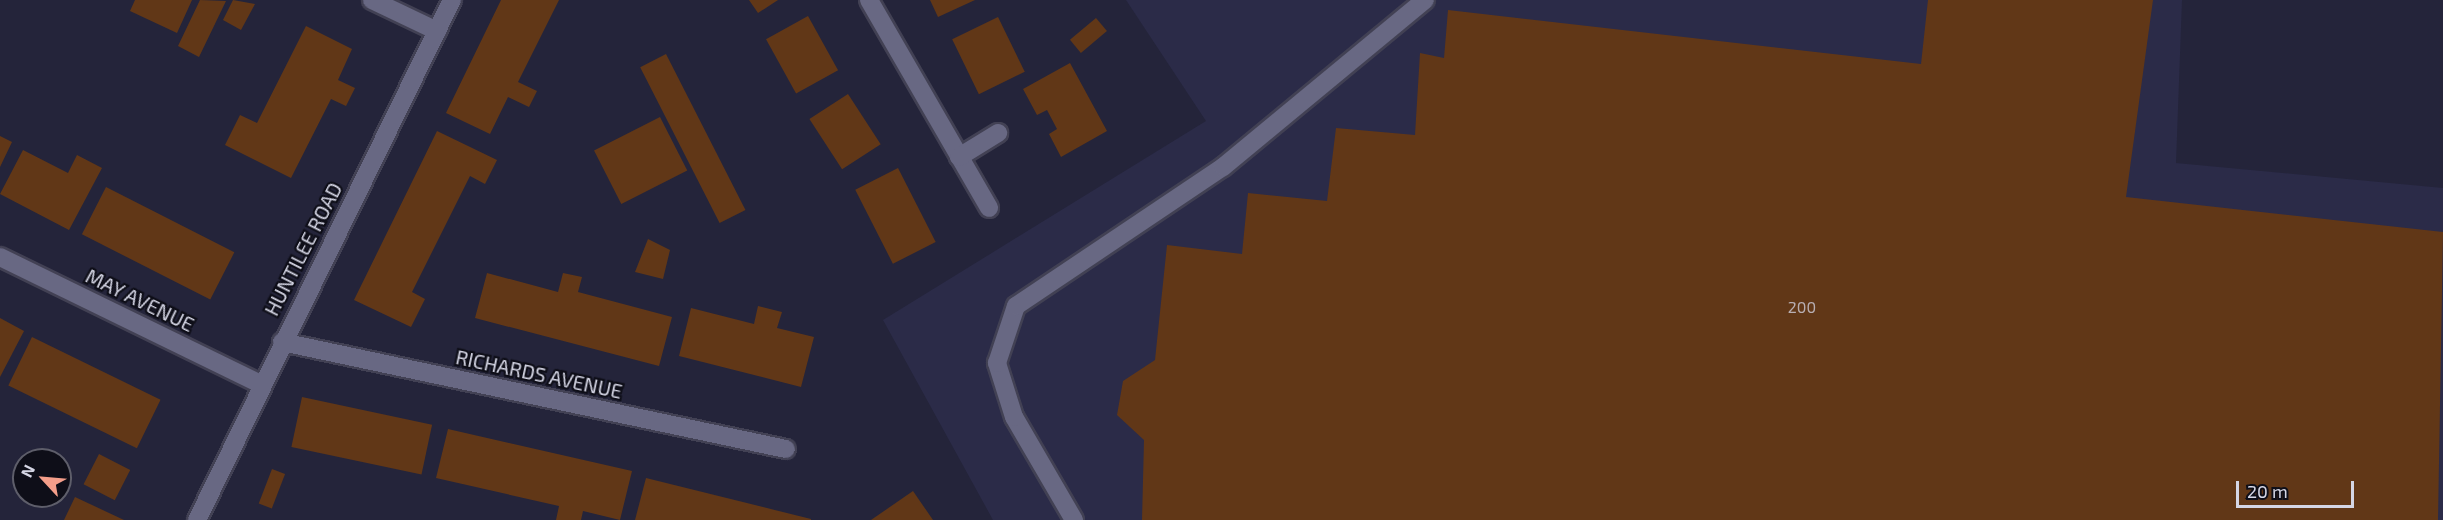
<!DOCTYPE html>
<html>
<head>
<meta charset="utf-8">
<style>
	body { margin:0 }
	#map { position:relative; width:2443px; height:520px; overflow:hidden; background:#24243a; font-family:"Exo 2",sans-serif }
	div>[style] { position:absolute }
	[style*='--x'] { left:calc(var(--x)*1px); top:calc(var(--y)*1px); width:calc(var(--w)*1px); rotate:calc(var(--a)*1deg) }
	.built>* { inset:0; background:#2b2b48 }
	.building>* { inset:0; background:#613717; transform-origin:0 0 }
	.roads { filter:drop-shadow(2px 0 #424154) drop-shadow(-2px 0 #424154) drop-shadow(0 2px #424154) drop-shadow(0 -2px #424154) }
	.minor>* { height:18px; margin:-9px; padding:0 9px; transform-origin:9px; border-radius:9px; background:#686883 }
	span { translate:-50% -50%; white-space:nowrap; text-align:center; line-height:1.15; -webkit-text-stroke:4.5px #0e0e18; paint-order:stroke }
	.number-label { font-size:16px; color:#b8aeb2 }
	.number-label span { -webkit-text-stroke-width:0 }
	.street-label { font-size:20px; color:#d5d6e5 }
	.north { position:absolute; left:12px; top:448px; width:60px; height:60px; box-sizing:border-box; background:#0e0e18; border:2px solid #5e5e6a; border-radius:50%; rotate:296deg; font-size:16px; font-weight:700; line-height:24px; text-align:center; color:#d5d6e5 }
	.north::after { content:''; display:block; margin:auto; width:21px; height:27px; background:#f49e8a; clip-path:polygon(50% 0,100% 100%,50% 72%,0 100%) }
	.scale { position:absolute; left:2236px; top:481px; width:118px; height:27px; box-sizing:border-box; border:3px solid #d5d6e5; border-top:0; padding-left:8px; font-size:18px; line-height:21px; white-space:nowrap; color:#d5d6e5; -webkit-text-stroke:4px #0e0e18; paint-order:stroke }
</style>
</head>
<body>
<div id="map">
	<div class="built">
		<i style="clip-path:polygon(1126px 0,2182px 0,2176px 163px,2443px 188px,2443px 520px,993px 520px,883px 320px,1206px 121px)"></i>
	</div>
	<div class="building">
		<i style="clip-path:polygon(135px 0,192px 0,177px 33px,130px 11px)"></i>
		<i style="clip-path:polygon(200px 0,226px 1px,199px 57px,178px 46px)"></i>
		<i style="clip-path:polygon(233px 0,255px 4px,241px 30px,223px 20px)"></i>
		<i style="clip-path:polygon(501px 0,559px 0,518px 82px,537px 91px,529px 107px,508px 97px,490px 134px,446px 113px)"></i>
		<i style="clip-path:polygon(749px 0,778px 0,758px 13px)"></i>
		<i style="clip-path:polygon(930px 0,975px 0,938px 17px)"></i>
		<i style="clip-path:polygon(1928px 0,2153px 0,2126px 197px,2443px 232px,2438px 520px,1142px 520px,1144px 440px,1117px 415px,1123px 381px,1155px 360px,1167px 245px,1242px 254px,1248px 193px,1327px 201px,1336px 128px,1415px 135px,1420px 53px,1444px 58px,1448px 10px,1921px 64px)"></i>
		<i style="left:808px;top:16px;width:62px;height:48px;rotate:61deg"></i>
		<i style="left:998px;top:17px;width:61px;height:51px;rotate:64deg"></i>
		<i style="left:1096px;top:18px;width:17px;height:34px;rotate:50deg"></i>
		<i style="clip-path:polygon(306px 26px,352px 49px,338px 80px,355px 88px,346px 106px,331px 99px,291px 178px,225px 145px,240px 115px,257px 123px)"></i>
		<i style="left:666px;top:54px;width:175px;height:29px;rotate:63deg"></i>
		<i style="clip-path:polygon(1070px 63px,1107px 131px,1061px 157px,1049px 134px,1057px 129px,1047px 110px,1037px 115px,1023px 89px)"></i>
		<i style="left:848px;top:94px;width:60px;height:46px;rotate:57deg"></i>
		<i style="left:660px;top:117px;width:60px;height:74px;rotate:63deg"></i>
		<i style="clip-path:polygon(437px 131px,497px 160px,485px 184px,470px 176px,412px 292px,425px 299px,411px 327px,354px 300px)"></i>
		<i style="clip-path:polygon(0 136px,12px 142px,0 167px)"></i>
		<i style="clip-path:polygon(23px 150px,68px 173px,77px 155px,102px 168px,69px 230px,0 194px)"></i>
		<i style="left:898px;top:168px;width:83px;height:48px;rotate:63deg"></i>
		<i style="left:106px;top:187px;width:144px;height:53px;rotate:27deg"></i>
		<i style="clip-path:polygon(648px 239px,670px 250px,663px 279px,635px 272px)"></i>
		<i style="clip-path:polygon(487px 273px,558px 292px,563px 273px,582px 277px,578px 292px,672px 317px,659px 366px,475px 318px)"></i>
		<i style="clip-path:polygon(758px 306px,782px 312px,777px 328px,814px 337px,801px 387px,679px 356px,691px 308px,754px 324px)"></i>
		<i style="clip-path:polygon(0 318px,24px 331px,0 377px)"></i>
		<i style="left:32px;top:337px;width:143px;height:54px;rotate:26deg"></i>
		<i style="left:302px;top:397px;width:133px;height:51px;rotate:12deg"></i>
		<i style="clip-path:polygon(448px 429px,632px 471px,620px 520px,583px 511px,581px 520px,556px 520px,559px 506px,436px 478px)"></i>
		<i style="left:99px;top:454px;width:35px;height:34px;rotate:27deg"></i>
		<i style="left:272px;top:469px;width:14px;height:37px;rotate:21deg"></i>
		<i style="clip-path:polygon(646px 478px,811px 519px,811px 520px,635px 520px)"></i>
		<i style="clip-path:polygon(913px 491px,933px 520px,871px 520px)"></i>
		<i style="clip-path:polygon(75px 497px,124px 520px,64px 520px)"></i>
	</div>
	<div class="roads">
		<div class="minor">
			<i style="--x:372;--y:0;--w:72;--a:25.5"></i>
			<i style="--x:869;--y:0;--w:240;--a:60"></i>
			<i style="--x:959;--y:157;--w:46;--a:-31.6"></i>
			<i style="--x:0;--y:257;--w:289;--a:26"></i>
			<i style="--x:282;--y:342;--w:515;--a:11.99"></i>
			<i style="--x:197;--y:520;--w:579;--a:-63.88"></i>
			<i style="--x:1074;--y:520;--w:119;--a:-120.2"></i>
			<i style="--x:1014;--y:417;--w:57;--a:-107.5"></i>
			<i style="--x:997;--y:363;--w:60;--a:-71.6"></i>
			<i style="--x:1016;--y:306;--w:249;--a:-33.9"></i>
			<i style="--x:1223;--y:167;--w:262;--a:-39.6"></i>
		</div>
	</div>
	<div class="number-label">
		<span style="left:1802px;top:307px">200</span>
	</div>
	<div class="street-label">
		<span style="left:303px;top:249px;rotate:-63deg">HUNTILEE ROAD</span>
		<span style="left:140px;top:300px;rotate:26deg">MAY AVENUE</span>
		<span style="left:539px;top:374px;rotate:12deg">RICHARDS AVENUE</span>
	</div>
	<div class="north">N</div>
	<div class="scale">20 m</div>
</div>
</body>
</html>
